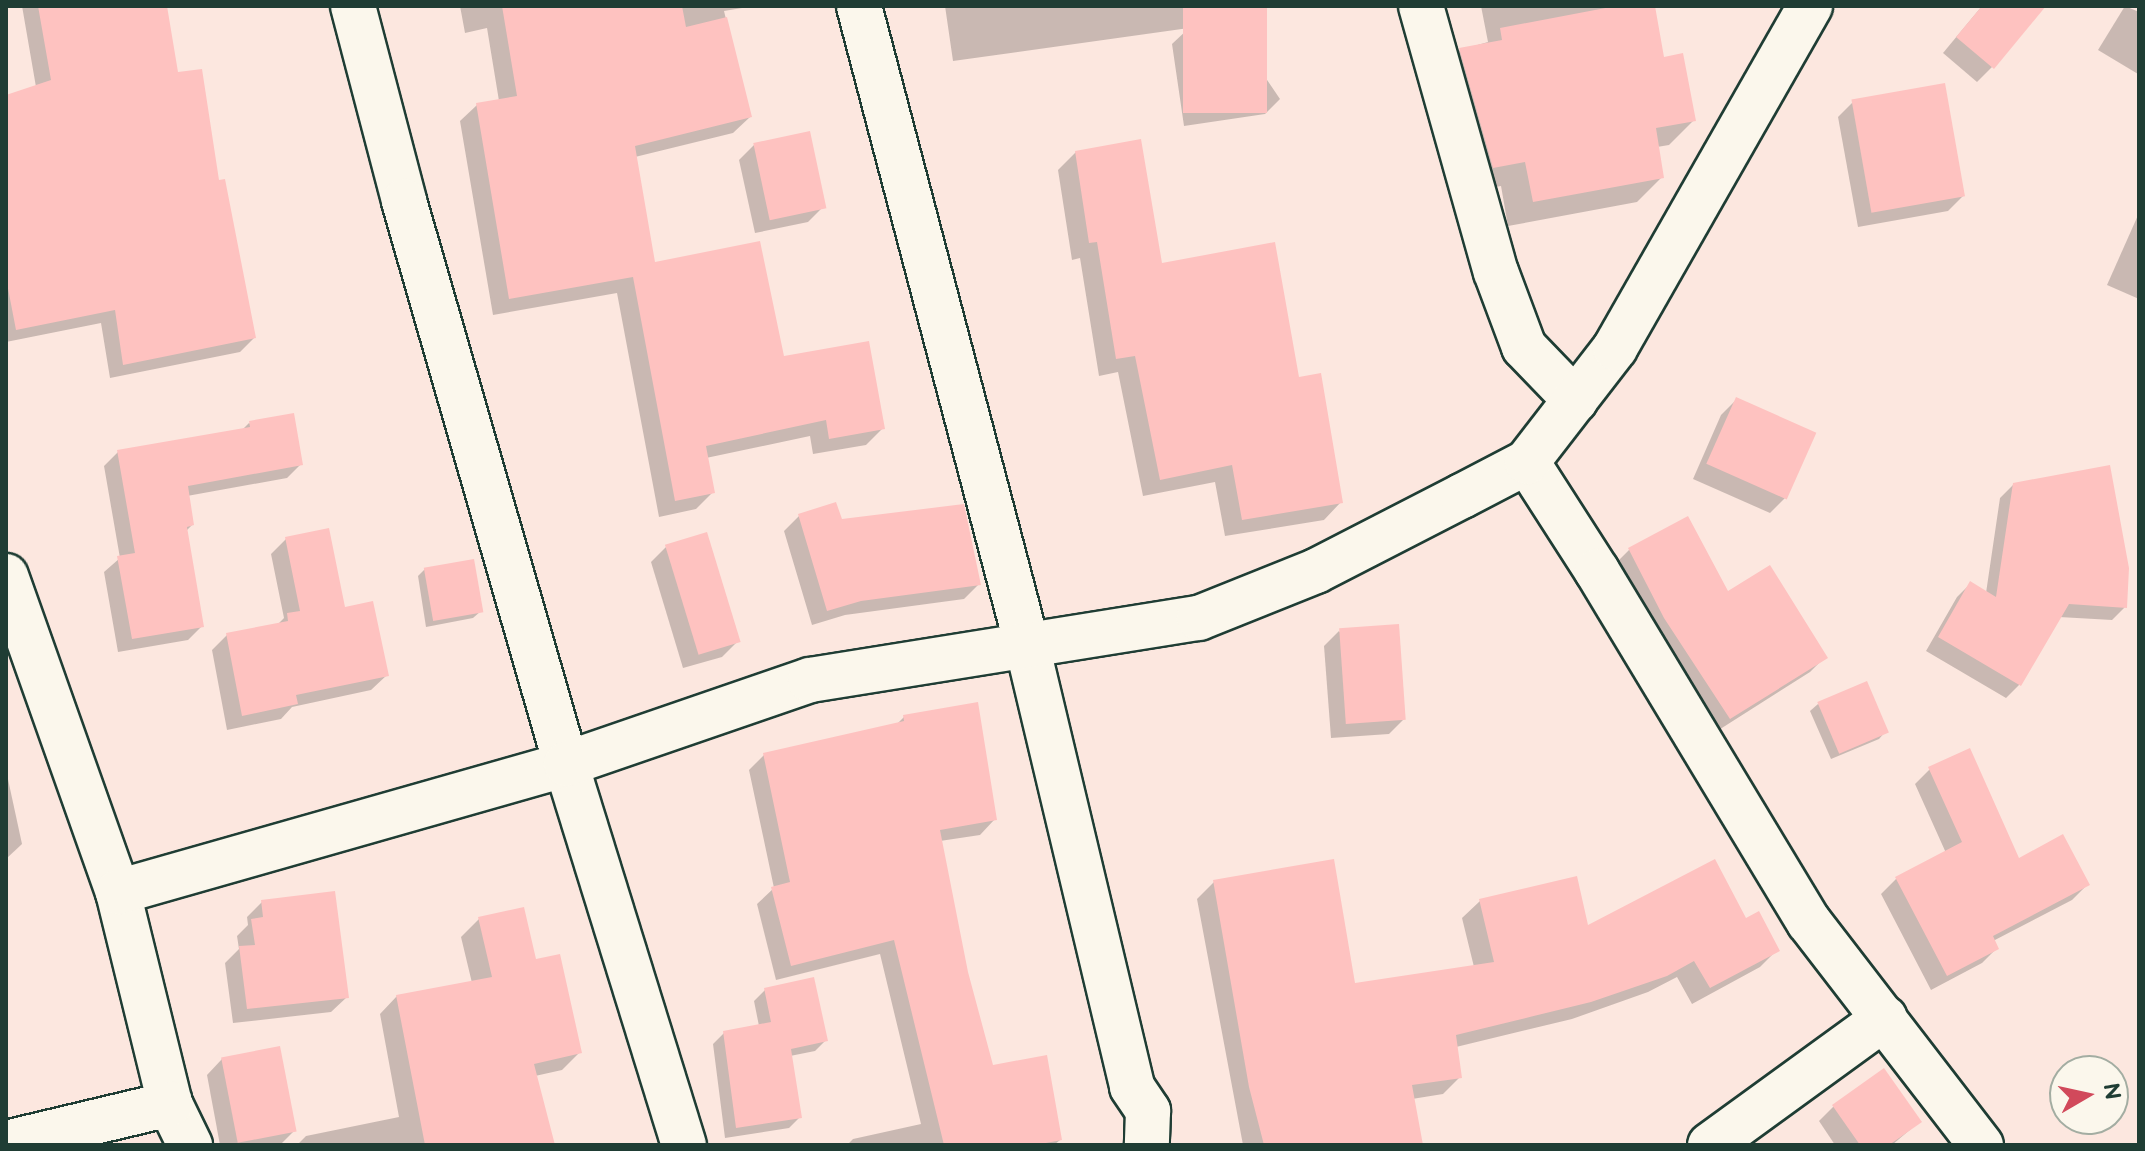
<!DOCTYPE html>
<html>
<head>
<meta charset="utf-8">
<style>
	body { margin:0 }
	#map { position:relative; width:2145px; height:1151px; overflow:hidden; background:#fce7df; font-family:"Balsamiq Sans",sans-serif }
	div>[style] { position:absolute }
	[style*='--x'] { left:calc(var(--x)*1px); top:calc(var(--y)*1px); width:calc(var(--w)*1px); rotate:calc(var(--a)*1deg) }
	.shadow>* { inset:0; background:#0003 }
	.building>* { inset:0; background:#fec2c0; transform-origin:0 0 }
	.roads { filter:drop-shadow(2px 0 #1f3d34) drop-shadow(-2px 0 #1f3d34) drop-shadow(0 2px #1f3d34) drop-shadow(0 -2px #1f3d34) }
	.street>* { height:44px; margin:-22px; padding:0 22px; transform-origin:22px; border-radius:22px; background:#fbf7ec }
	span { translate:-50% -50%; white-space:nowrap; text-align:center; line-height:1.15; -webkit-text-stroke:6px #fbf7ec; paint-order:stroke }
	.frame { position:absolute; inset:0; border:8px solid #1f3d34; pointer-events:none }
	.north { position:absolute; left:2049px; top:1055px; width:80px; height:80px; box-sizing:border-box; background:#fbf7ec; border:2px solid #a3ada2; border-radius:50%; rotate:81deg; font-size:22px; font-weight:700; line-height:32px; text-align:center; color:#1f3d34 }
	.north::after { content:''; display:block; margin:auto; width:28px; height:36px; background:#d1495b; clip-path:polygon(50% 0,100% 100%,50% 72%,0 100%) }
</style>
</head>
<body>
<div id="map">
	<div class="shadow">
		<i style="clip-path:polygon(22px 6px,165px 6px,176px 75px,217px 182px,254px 338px,240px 352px,110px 378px,101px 323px,6px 342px,6px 97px,36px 87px)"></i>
		<i style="clip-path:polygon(460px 6px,754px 6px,724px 11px,750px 117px,733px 133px,635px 157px,654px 264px,883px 428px,866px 445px,813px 454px,810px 436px,706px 458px,713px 492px,696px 509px,659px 517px,617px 293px,493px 315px,460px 121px,477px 105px,499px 101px,487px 28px,465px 33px)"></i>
		<i style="clip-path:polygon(945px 6px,1217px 6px,1280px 99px,1265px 114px,1184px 126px,1172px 44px,1189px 28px,953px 61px)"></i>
		<i style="clip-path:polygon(1481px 6px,1653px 6px,1662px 60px,1694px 120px,1669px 145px,1657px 147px,1662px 177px,1637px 202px,1508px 226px,1501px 186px,1468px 192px,1435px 75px,1460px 50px,1488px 42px)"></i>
		<i style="clip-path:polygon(1982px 6px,2034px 6px,1992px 67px,1977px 82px,1943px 53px)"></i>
		<i style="clip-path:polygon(2125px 6px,2139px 12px,2138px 74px,2098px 50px)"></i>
		<i style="clip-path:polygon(1853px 102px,1963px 196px,1948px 211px,1858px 227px,1838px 117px)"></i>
		<i style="clip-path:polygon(754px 145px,823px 207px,808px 222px,755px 233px,739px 160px)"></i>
		<i style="clip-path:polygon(1076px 152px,1160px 265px,1298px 379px,1341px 502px,1324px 520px,1225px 536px,1215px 482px,1143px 496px,1118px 372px,1099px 376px,1080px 258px,1072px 260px,1058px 170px)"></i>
		<i style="clip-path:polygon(2139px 213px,2139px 299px,2107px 285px)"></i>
		<i style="clip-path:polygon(1736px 400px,1785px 498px,1770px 513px,1693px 479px,1721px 415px)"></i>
		<i style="clip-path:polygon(249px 423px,301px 464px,287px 478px,187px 496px,192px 525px,186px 531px,202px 626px,188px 640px,118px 652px,104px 572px,120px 558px,104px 466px,118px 452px,241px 431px)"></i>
		<i style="clip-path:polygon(2014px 484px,2125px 607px,2112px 620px,2059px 617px,2019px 685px,2006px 698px,1926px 651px,1957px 597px,1970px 584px,1986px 593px,2000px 498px)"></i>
		<i style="clip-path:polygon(799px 516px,840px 521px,979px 584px,964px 599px,845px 615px,812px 625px,784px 531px)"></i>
		<i style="clip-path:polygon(1687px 519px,1727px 594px,1825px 657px,1810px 672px,1714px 733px,1614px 565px,1629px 550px)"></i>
		<i style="clip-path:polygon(286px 539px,344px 609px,387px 675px,371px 690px,292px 707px,281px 719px,227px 730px,212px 650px,227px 635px,277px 625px,284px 618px,271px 554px)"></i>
		<i style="clip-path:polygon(666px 547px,737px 642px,722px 657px,683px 668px,651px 562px)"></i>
		<i style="clip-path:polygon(425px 569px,481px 611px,473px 618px,426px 627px,418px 576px)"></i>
		<i style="clip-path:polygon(1339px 631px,1404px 719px,1389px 734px,1331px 738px,1324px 646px)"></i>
		<i style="clip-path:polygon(1818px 704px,1886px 731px,1879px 739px,1831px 759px,1810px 711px)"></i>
		<i style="clip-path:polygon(904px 717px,995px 819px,980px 835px,940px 841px,966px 972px,992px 1067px,1060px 1140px,1054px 1145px,847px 1145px,853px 1139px,921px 1124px,880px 954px,776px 980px,757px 904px,774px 888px,749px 770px,764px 755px,896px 725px)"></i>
		<i style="clip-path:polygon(1930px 769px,2018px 860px,2087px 885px,2072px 900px,1993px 941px,1997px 948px,1982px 963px,1931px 990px,1881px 894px,1896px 879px,1946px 853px,1915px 784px)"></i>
		<i style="clip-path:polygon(6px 770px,22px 844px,6px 859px)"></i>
		<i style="clip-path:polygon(1214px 882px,1353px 985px,1474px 967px,1462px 918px,1480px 901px,1587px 928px,1745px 921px,1777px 950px,1760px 967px,1692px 1004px,1677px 977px,1648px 992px,1572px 1019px,1456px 1047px,1460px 1077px,1443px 1094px,1412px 1099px,1421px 1145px,1243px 1145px,1197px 899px)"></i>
		<i style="clip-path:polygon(262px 902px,347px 997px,331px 1012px,233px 1023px,225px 963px,239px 949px,237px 936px,248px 925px,247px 917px)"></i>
		<i style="clip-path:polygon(479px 919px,535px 961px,579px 1053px,562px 1070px,535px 1076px,553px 1145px,297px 1145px,306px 1136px,399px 1117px,380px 1014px,397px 996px,472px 983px,461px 937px)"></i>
		<i style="clip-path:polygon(765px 990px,826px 1040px,815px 1051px,790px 1056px,800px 1117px,789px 1128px,725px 1138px,713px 1044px,724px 1033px,759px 1026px,754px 1001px)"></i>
		<i style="clip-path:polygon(222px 1059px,295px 1130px,280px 1145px,220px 1145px,207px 1075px)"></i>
		<i style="clip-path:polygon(1834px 1106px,1919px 1122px,1892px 1145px,1835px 1145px,1819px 1121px)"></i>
	</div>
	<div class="building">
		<i style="clip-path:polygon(38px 6px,167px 6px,178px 72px,202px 69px,219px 180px,225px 179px,256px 338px,123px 365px,115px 310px,16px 330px,6px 278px,6px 95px,51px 80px)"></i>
		<i style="clip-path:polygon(502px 6px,682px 6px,686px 27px,727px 17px,752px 117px,635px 146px,655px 262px,760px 241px,784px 356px,869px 341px,885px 429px,829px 439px,826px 420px,706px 446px,715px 493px,675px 501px,633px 277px,509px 299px,476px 103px,517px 96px)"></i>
		<i style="left:1183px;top:6px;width:84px;height:107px"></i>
		<i style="clip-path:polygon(1616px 6px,1655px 6px,1664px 57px,1683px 53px,1696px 121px,1656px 128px,1664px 178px,1533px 202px,1525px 162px,1493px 168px,1459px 48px,1502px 40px,1500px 28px)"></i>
		<i style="clip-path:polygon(1982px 6px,2046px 6px,1994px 69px,1956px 37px)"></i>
		<i style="left:1945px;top:83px;width:115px;height:95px;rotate:80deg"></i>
		<i style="left:810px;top:131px;width:79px;height:58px;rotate:78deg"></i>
		<i style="clip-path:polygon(1141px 139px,1162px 263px,1275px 242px,1299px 377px,1321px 373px,1343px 503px,1242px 520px,1232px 465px,1160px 480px,1135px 356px,1116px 359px,1097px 242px,1089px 243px,1075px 151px)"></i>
		<i style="left:1736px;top:397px;width:88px;height:73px;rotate:24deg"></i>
		<i style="clip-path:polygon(294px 413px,303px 465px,188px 486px,194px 525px,187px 527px,204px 627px,132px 639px,117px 556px,135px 553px,117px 450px,250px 427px,249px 421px)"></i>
		<i style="clip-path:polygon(2110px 465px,2129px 568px,2127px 608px,2069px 604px,2021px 686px,1938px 637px,1970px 581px,1996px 597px,2013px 483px)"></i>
		<i style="clip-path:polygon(836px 502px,842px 519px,964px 504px,981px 585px,861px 601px,827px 611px,798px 514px)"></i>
		<i style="clip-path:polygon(1688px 516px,1728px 591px,1770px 565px,1828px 658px,1730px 719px,1664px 618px,1628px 548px)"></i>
		<i style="clip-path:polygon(329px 528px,345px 607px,373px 601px,389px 676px,296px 695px,298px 704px,242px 716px,226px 633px,288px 621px,287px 613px,300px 611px,285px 537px)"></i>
		<i style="left:707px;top:532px;width:115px;height:44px;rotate:73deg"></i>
		<i style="left:474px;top:559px;width:54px;height:51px;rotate:80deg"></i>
		<i style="left:1399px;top:624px;width:96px;height:60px;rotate:86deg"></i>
		<i style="left:1867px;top:681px;width:56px;height:54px;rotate:67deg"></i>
		<i style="clip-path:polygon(978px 702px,997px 820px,940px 830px,968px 972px,993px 1065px,1047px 1055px,1062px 1140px,1035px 1145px,944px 1145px,894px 940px,791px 966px,771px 887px,790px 882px,763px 753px,904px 721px,903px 715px)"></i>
		<i style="clip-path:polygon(1970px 748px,2019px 858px,2063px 834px,2090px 885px,1993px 936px,1999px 949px,1947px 976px,1895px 877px,1962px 842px,1928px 767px)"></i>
		<i style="clip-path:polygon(1334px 859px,1355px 983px,1494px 962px,1479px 899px,1577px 876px,1588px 925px,1715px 859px,1746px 918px,1759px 911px,1780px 951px,1710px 988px,1694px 961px,1667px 976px,1591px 1002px,1456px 1035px,1462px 1078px,1412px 1085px,1423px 1145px,1264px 1145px,1249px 1087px,1213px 880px)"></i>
		<i style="clip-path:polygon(335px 891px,349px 998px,247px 1009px,239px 946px,255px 945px,251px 919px,263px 917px,261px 900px)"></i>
		<i style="clip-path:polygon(524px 907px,536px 959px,560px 954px,582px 1053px,534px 1064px,555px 1145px,425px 1145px,396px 995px,492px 977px,478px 917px)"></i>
		<i style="clip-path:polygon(814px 977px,828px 1041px,791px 1049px,802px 1118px,736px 1128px,723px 1031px,771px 1022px,764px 988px)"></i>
		<i style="left:280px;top:1046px;width:87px;height:60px;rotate:79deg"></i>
		<i style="clip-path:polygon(1884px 1068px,1922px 1122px,1889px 1145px,1860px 1145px,1832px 1105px)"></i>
	</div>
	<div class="roads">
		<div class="street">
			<i style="--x:353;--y:6;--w:202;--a:75.3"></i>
			<i style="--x:404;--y:201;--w:586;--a:73.95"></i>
			<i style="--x:566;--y:764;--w:399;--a:72.8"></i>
			<i style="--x:859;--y:6;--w:661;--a:75.27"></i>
			<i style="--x:1027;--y:645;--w:454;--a:76.6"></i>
			<i style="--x:1132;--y:1087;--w:29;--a:56"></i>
			<i style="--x:1148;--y:1111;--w:34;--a:92"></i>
			<i style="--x:1421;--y:6;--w:276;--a:74.3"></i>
			<i style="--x:1496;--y:272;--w:80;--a:69.5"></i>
			<i style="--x:1524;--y:347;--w:74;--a:46.1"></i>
			<i style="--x:1527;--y:462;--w:130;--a:57.3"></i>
			<i style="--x:1597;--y:571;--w:410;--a:58.9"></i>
			<i style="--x:1809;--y:922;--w:282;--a:52.4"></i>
			<i style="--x:6;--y:576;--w:335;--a:70.5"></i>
			<i style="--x:118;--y:892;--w:218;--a:76.2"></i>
			<i style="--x:170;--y:1104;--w:46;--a:64"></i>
			<i style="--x:118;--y:892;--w:466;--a:-15.9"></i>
			<i style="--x:566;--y:764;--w:258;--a:-19"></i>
			<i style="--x:810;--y:680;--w:394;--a:-9.1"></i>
			<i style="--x:1199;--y:618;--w:126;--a:-21.9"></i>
			<i style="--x:1316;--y:571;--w:164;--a:-27.2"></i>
			<i style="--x:1462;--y:496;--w:73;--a:-27.6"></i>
			<i style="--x:1527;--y:462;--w:144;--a:-52.3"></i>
			<i style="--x:1615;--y:348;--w:394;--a:-60.3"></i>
			<i style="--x:6;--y:1143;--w:169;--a:-13.4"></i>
			<i style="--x:1710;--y:1145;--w:216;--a:-36"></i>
		</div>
	</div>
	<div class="frame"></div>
	<div class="north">N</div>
</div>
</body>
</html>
